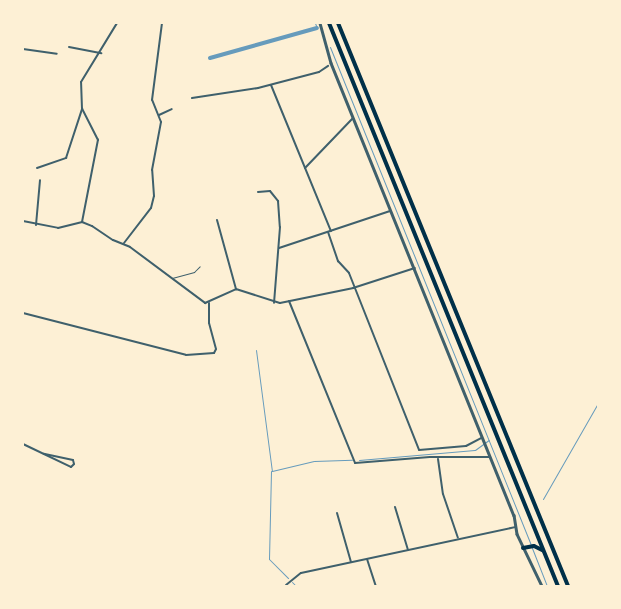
<!DOCTYPE html>
<html>
<head>
<meta charset="utf-8">
<style>
	body { margin:0 }
	#map { position:relative; width:621px; height:609px; overflow:hidden; background:#fdf0d5; font-family:"DM Sans",sans-serif }
	div>[style] { position:absolute }
	[style*='--x'] { left:calc(var(--x)*1px); top:calc(var(--y)*1px); width:calc(var(--w)*1px); rotate:calc(var(--a)*1deg) }
	.stream>* { height:1px; margin:-0.5px; padding:0 0.5px; transform-origin:0.5px; border-radius:0.5px; background:#669bbc }
	.canal>* { height:4px; margin:-2px; padding:0 2px; transform-origin:2px; border-radius:2px; background:#669bbc }
	.service>* { height:1px; margin:-0.5px; padding:0 0.5px; transform-origin:0.5px; border-radius:0.5px; background:#3f606c }
	.minor>* { height:2px; margin:-1px; padding:0 1px; transform-origin:1px; border-radius:1px; background:#3f606c }
	.tertiary>* { height:2.5px; margin:-1.25px; padding:0 1.25px; transform-origin:1.25px; border-radius:1.25px; background:#3f606c }
	.motorway>* { height:4px; margin:-2px; padding:0 2px; transform-origin:2px; border-radius:2px; background:#003049 }
	span { translate:-50% -50%; white-space:nowrap; text-align:center; line-height:1.15; -webkit-text-stroke:3px #fdf0d5; paint-order:stroke }
	.frame { position:absolute; inset:0; border:24px solid #fdf0d5; pointer-events:none }
</style>
</head>
<body>
<div id="map">
	<div class="stream">
		<i style="--x:315;--y:23;--w:5;--a:68"></i>
		<i style="--x:330;--y:47;--w:537;--a:68.02"></i>
		<i style="--x:256;--y:350;--w:122;--a:82.5"></i>
		<i style="--x:272;--y:471;--w:43;--a:-13.4"></i>
		<i style="--x:314;--y:461;--w:38;--a:-2"></i>
		<i style="--x:359;--y:460;--w:116;--a:-4.9"></i>
		<i style="--x:475;--y:450;--w:17;--a:-36"></i>
		<i style="--x:271;--y:471;--w:88;--a:91.3"></i>
		<i style="--x:269;--y:559;--w:27;--a:45"></i>
		<i style="--x:543;--y:499;--w:111;--a:-60.2"></i>
		<i style="--x:532;--y:548;--w:41;--a:68.5"></i>
		<i style="--x:292;--y:582;--w:6;--a:45"></i>
	</div>
	<div class="canal">
		<i style="--x:210;--y:58;--w:111;--a:-15.7"></i>
	</div>
	<div class="service">
		<i style="--x:172;--y:278;--w:23;--a:-15"></i>
		<i style="--x:194;--y:272;--w:8;--a:-45"></i>
	</div>
	<div class="minor">
		<i style="--x:69;--y:47;--w:33;--a:11"></i>
		<i style="--x:23;--y:49;--w:34;--a:8"></i>
		<i style="--x:271;--y:85;--w:158;--a:67.7"></i>
		<i style="--x:192;--y:98;--w:67;--a:-8.6"></i>
		<i style="--x:258;--y:88;--w:63;--a:-14.7"></i>
		<i style="--x:319;--y:72;--w:11;--a:-34"></i>
		<i style="--x:159;--y:115;--w:14;--a:-25"></i>
		<i style="--x:37;--y:168;--w:31;--a:-19"></i>
		<i style="--x:66;--y:158;--w:52;--a:-71.9"></i>
		<i style="--x:305;--y:168;--w:69;--a:-46.2"></i>
		<i style="--x:258;--y:192;--w:12;--a:-5"></i>
		<i style="--x:270;--y:191;--w:13;--a:51"></i>
		<i style="--x:278;--y:201;--w:26;--a:86"></i>
		<i style="--x:280;--y:227;--w:76;--a:94.5"></i>
		<i style="--x:217;--y:220;--w:72;--a:74.6"></i>
		<i style="--x:23;--y:221;--w:36;--a:11"></i>
		<i style="--x:58;--y:228;--w:25;--a:-14"></i>
		<i style="--x:82;--y:222;--w:11;--a:22"></i>
		<i style="--x:92;--y:226;--w:25;--a:34"></i>
		<i style="--x:113;--y:240;--w:18;--a:22"></i>
		<i style="--x:130;--y:247;--w:94;--a:36.7"></i>
		<i style="--x:205;--y:303;--w:34;--a:-24"></i>
		<i style="--x:236;--y:289;--w:46;--a:17.7"></i>
		<i style="--x:280;--y:303;--w:75;--a:-11.6"></i>
		<i style="--x:353;--y:288;--w:65;--a:-17.9"></i>
		<i style="--x:82;--y:222;--w:84;--a:-79"></i>
		<i style="--x:98;--y:140;--w:35;--a:-117"></i>
		<i style="--x:82;--y:109;--w:27;--a:-92"></i>
		<i style="--x:81;--y:82;--w:69;--a:-58.6"></i>
		<i style="--x:36;--y:225;--w:45;--a:-84.9"></i>
		<i style="--x:328;--y:232;--w:31;--a:71"></i>
		<i style="--x:338;--y:261;--w:16;--a:47"></i>
		<i style="--x:349;--y:273;--w:190;--a:68.4"></i>
		<i style="--x:419;--y:450;--w:47;--a:-4.9"></i>
		<i style="--x:466;--y:446;--w:17;--a:-28"></i>
		<i style="--x:124;--y:243;--w:44;--a:-52.4"></i>
		<i style="--x:151;--y:208;--w:12;--a:-76"></i>
		<i style="--x:154;--y:196;--w:26;--a:-94"></i>
		<i style="--x:152;--y:170;--w:49;--a:-79.4"></i>
		<i style="--x:161;--y:122;--w:24;--a:-112"></i>
		<i style="--x:152;--y:100;--w:78;--a:-82.6"></i>
		<i style="--x:279;--y:248;--w:117;--a:-18.4"></i>
		<i style="--x:289;--y:301;--w:175;--a:67.8"></i>
		<i style="--x:355;--y:463;--w:75;--a:-4.6"></i>
		<i style="--x:430;--y:457;--w:60;--a:0"></i>
		<i style="--x:23;--y:313;--w:168;--a:14.4"></i>
		<i style="--x:186;--y:355;--w:28;--a:-4"></i>
		<i style="--x:214;--y:353;--w:4;--a:-63"></i>
		<i style="--x:216;--y:349;--w:27;--a:-105"></i>
		<i style="--x:209;--y:323;--w:20;--a:-90"></i>
		<i style="--x:23;--y:444;--w:53;--a:25.6"></i>
		<i style="--x:71;--y:467;--w:4;--a:-45"></i>
		<i style="--x:74;--y:464;--w:4;--a:-104"></i>
		<i style="--x:73;--y:460;--w:30;--a:-168"></i>
		<i style="--x:438;--y:459;--w:35;--a:82"></i>
		<i style="--x:443;--y:494;--w:46;--a:71.2"></i>
		<i style="--x:395;--y:507;--w:45;--a:73.2"></i>
		<i style="--x:337;--y:513;--w:51;--a:74.1"></i>
		<i style="--x:367;--y:559;--w:28;--a:72"></i>
		<i style="--x:286;--y:585;--w:19;--a:-39"></i>
		<i style="--x:301;--y:573;--w:220;--a:-12.1"></i>
	</div>
	<div class="tertiary">
		<i style="--x:320;--y:23;--w:41;--a:74.6"></i>
		<i style="--x:331;--y:63;--w:488;--a:68"></i>
		<i style="--x:514;--y:515;--w:19;--a:81"></i>
		<i style="--x:517;--y:534;--w:58;--a:64.3"></i>
	</div>
	<div class="motorway">
		<i style="--x:329;--y:23;--w:608;--a:67.87"></i>
		<i style="--x:338;--y:23;--w:608;--a:67.78"></i>
		<i style="--x:523;--y:548;--w:11;--a:-10"></i>
		<i style="--x:534;--y:546;--w:9;--a:27"></i>
	</div>
	<div class="frame"></div>
</div>
</body>
</html>
